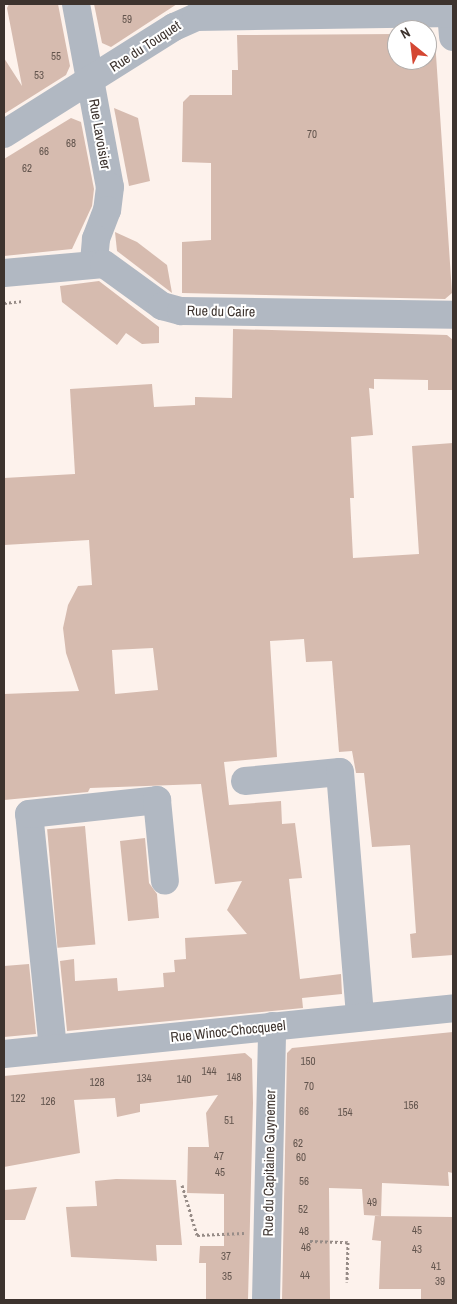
<!DOCTYPE html>
<html>
<head>
<meta charset="utf-8">
<style>
	body { margin:0 }
	#map { position:relative; width:457px; height:1304px; overflow:hidden; background:#fdf2ec; font-family:"Archivo Narrow",sans-serif }
	div>[style] { position:absolute }
	[style*='--x'] { left:calc(var(--x)*1px); top:calc(var(--y)*1px); width:calc(var(--w)*1px); rotate:calc(var(--a)*1deg) }
	.building>* { inset:0; background:#d6bbaf; transform-origin:0 0 }
	.path>* { height:3px; margin-top:-1.5px; transform-origin:0; background:repeating-linear-gradient(90deg,#978c87 0 2.5px,transparent 0 5px) }
	.minor>* { height:28px; margin:-14px; padding:0 14px; transform-origin:14px; border-radius:14px; background:#b1b8c2 }
	span { translate:-50% -50%; white-space:nowrap; text-align:center; line-height:1.15; -webkit-text-stroke:4px #fff; paint-order:stroke }
	.number-label { font-size:11px; color:#63554e }
	.number-label span { -webkit-text-stroke-width:0 }
	.street-label { font-size:14px; color:#3d332e }
	.frame { position:absolute; inset:0; border:5px solid #3d332e; pointer-events:none }
	.north { position:absolute; left:387px; top:20px; width:50px; height:50px; box-sizing:border-box; background:#fff; border:1px solid #b1adab; border-radius:50%; rotate:331deg; font-size:14px; font-weight:700; line-height:20px; text-align:center; color:#3d332e }
	.north::after { content:''; display:block; margin:auto; width:18px; height:22px; background:#d44733; clip-path:polygon(50% 0,100% 100%,50% 72%,0 100%) }
</style>
</head>
<body>
<div id="map">
	<div class="building">
		<i style="clip-path:polygon(9px 4px,58px 4px,70px 66px,66px 75px,4px 114px,4px 58px,22px 86px,7px 8px)"></i>
		<i style="clip-path:polygon(94px 4px,177px 4px,111px 47px,102px 43px)"></i>
		<i style="clip-path:polygon(427px 33px,435px 40px,452px 293px,445px 299px,182px 293px,182px 242px,211px 240px,211px 163px,182px 162px,183px 102px,190px 95px,232px 95px,232px 70px,238px 70px,237px 35px,397px 34px,397px 60px,427px 60px)"></i>
		<i style="clip-path:polygon(114px 108px,138px 118px,150px 181px,129px 186px)"></i>
		<i style="clip-path:polygon(71px 118px,81px 122px,94px 189px,92px 206px,72px 249px,4px 256px,4px 159px)"></i>
		<i style="clip-path:polygon(115px 232px,137px 242px,167px 265px,172px 293px,117px 251px)"></i>
		<i style="clip-path:polygon(99px 281px,159px 327px,159px 343px,142px 344px,126px 333px,117px 345px,62px 302px,60px 286px)"></i>
		<i style="clip-path:polygon(evenodd,233px 329px,447px 335px,453px 340px,453px 390px,428px 390px,428px 380px,374px 379px,374px 389px,369px 388px,373px 435px,351px 437px,354px 498px,350px 498px,353px 558px,419px 554px,412px 446px,453px 443px,453px 955px,412px 958px,410px 934px,416px 933px,410px 845px,372px 847px,364px 773px,356px 773px,352px 751px,339px 752px,332px 661px,306px 662px,304px 639px,270px 641px,277px 757px,224px 762px,229px 805px,281px 801px,282px 824px,295px 823px,302px 878px,289px 879px,300px 979px,341px 974px,342px 994px,302px 998px,303px 1008px,67px 1031px,60px 961px,74px 959px,75px 981px,117px 978px,118px 991px,164px 987px,163px 973px,175px 972px,174px 960px,186px 959px,185px 938px,247px 934px,227px 910px,242px 881px,215px 884px,201px 784px,90px 788px,88px 792px,4px 800px,4px 694px,79px 691px,66px 653px,63px 628px,68px 605px,78px 586px,92px 585px,89px 540px,4px 545px,4px 478px,75px 474px,70px 389px,152px 384px,154px 407px,195px 405px,195px 397px,232px 398px,233px 329px,153px 648px,158px 690px,115px 694px,112px 650px,153px 648px)"></i>
		<i style="left:85px;top:826px;width:119px;height:38px;rotate:85deg"></i>
		<i style="clip-path:polygon(145px 838px,149px 883px,157px 894px,159px 918px,128px 921px,120px 841px)"></i>
		<i style="clip-path:polygon(29px 964px,36px 1034px,4px 1037px,4px 966px)"></i>
		<i style="clip-path:polygon(453px 1032px,453px 1173px,448px 1172px,449px 1186px,382px 1183px,381px 1216px,364px 1215px,362px 1189px,329px 1188px,330px 1300px,282px 1300px,287px 1053px,292px 1048px)"></i>
		<i style="clip-path:polygon(245px 1053px,252px 1059px,253px 1103px,248px 1300px,206px 1300px,206px 1263px,199px 1263px,200px 1246px,224px 1246px,224px 1194px,187px 1193px,188px 1147px,209px 1147px,206px 1113px,218px 1095px,140px 1104px,140px 1112px,117px 1117px,115px 1098px,74px 1100px,80px 1153px,4px 1167px,4px 1076px)"></i>
		<i style="clip-path:polygon(116px 1179px,176px 1180px,182px 1245px,156px 1245px,157px 1261px,71px 1257px,66px 1207px,97px 1206px,95px 1181px)"></i>
		<i style="clip-path:polygon(37px 1187px,25px 1220px,4px 1220px,4px 1190px)"></i>
		<i style="clip-path:polygon(375px 1216px,453px 1217px,453px 1300px,421px 1300px,421px 1289px,379px 1289px,381px 1241px,372px 1240px)"></i>
	</div>
	<div class="path">
		<i style="--x:4;--y:303;--w:18;--a:-6"></i>
		<i style="--x:182;--y:1185;--w:52;--a:73.3"></i>
		<i style="--x:197;--y:1235;--w:47;--a:-2.4"></i>
		<i style="--x:310;--y:1241;--w:38;--a:2"></i>
		<i style="--x:348;--y:1242;--w:40;--a:91.4"></i>
	</div>
	<div class="minor">
		<i style="--x:76;--y:4;--w:186;--a:79.5"></i>
		<i style="--x:110;--y:187;--w:23;--a:97"></i>
		<i style="--x:107;--y:210;--w:31;--a:111"></i>
		<i style="--x:96;--y:239;--w:24;--a:95"></i>
		<i style="--x:451;--y:13;--w:24;--a:85"></i>
		<i style="--x:4;--y:134;--w:201;--a:-32.2"></i>
		<i style="--x:174;--y:27;--w:24;--a:-24"></i>
		<i style="--x:196;--y:17;--w:257;--a:-0.9"></i>
		<i style="--x:4;--y:273;--w:100;--a:-5.1"></i>
		<i style="--x:104;--y:264;--w:72;--a:35.9"></i>
		<i style="--x:162;--y:306;--w:20;--a:15"></i>
		<i style="--x:181;--y:311;--w:272;--a:0.8"></i>
		<i style="--x:245;--y:781;--w:95;--a:-5.4"></i>
		<i style="--x:340;--y:772;--w:246;--a:85.3"></i>
		<i style="--x:53;--y:1049;--w:236;--a:-95.8"></i>
		<i style="--x:29;--y:814;--w:129;--a:-6.2"></i>
		<i style="--x:157;--y:800;--w:81;--a:84.4"></i>
		<i style="--x:4;--y:1054;--w:451;--a:-5.8"></i>
		<i style="--x:266;--y:1300;--w:274;--a:-88.7"></i>
	</div>
	<div class="number-label">
		<span style="left:127px;top:19px">59</span>
		<span style="left:56px;top:56px">55</span>
		<span style="left:39px;top:75px">53</span>
		<span style="left:312px;top:134px">70</span>
		<span style="left:71px;top:143px">68</span>
		<span style="left:44px;top:151px">66</span>
		<span style="left:27px;top:168px">62</span>
		<span style="left:308px;top:1061px">150</span>
		<span style="left:209px;top:1071px">144</span>
		<span style="left:234px;top:1077px">148</span>
		<span style="left:144px;top:1078px">134</span>
		<span style="left:184px;top:1079px">140</span>
		<span style="left:97px;top:1082px">128</span>
		<span style="left:309px;top:1086px">70</span>
		<span style="left:18px;top:1098px">122</span>
		<span style="left:48px;top:1101px">126</span>
		<span style="left:411px;top:1105px">156</span>
		<span style="left:304px;top:1111px">66</span>
		<span style="left:345px;top:1112px">154</span>
		<span style="left:229px;top:1120px">51</span>
		<span style="left:298px;top:1143px">62</span>
		<span style="left:219px;top:1156px">47</span>
		<span style="left:301px;top:1157px">60</span>
		<span style="left:220px;top:1172px">45</span>
		<span style="left:304px;top:1181px">56</span>
		<span style="left:372px;top:1202px">49</span>
		<span style="left:303px;top:1209px">52</span>
		<span style="left:417px;top:1230px">45</span>
		<span style="left:304px;top:1231px">48</span>
		<span style="left:306px;top:1247px">46</span>
		<span style="left:417px;top:1249px">43</span>
		<span style="left:226px;top:1256px">37</span>
		<span style="left:436px;top:1266px">41</span>
		<span style="left:305px;top:1275px">44</span>
		<span style="left:227px;top:1276px">35</span>
		<span style="left:440px;top:1281px">39</span>
	</div>
	<div class="street-label">
		<span style="left:145px;top:46px;rotate:-33deg">Rue du Touquet</span>
		<span style="left:100px;top:134px;rotate:80deg">Rue Lavoisier</span>
		<span style="left:221px;top:311px;rotate:1deg">Rue du Caire</span>
		<span style="left:228px;top:1031px;rotate:-6deg">Rue Winoc-Chocqueel</span>
		<span style="left:269px;top:1163px;rotate:-89deg">Rue du Capitaine Guynemer</span>
	</div>
	<div class="frame"></div>
	<div class="north">N</div>
</div>
</body>
</html>
